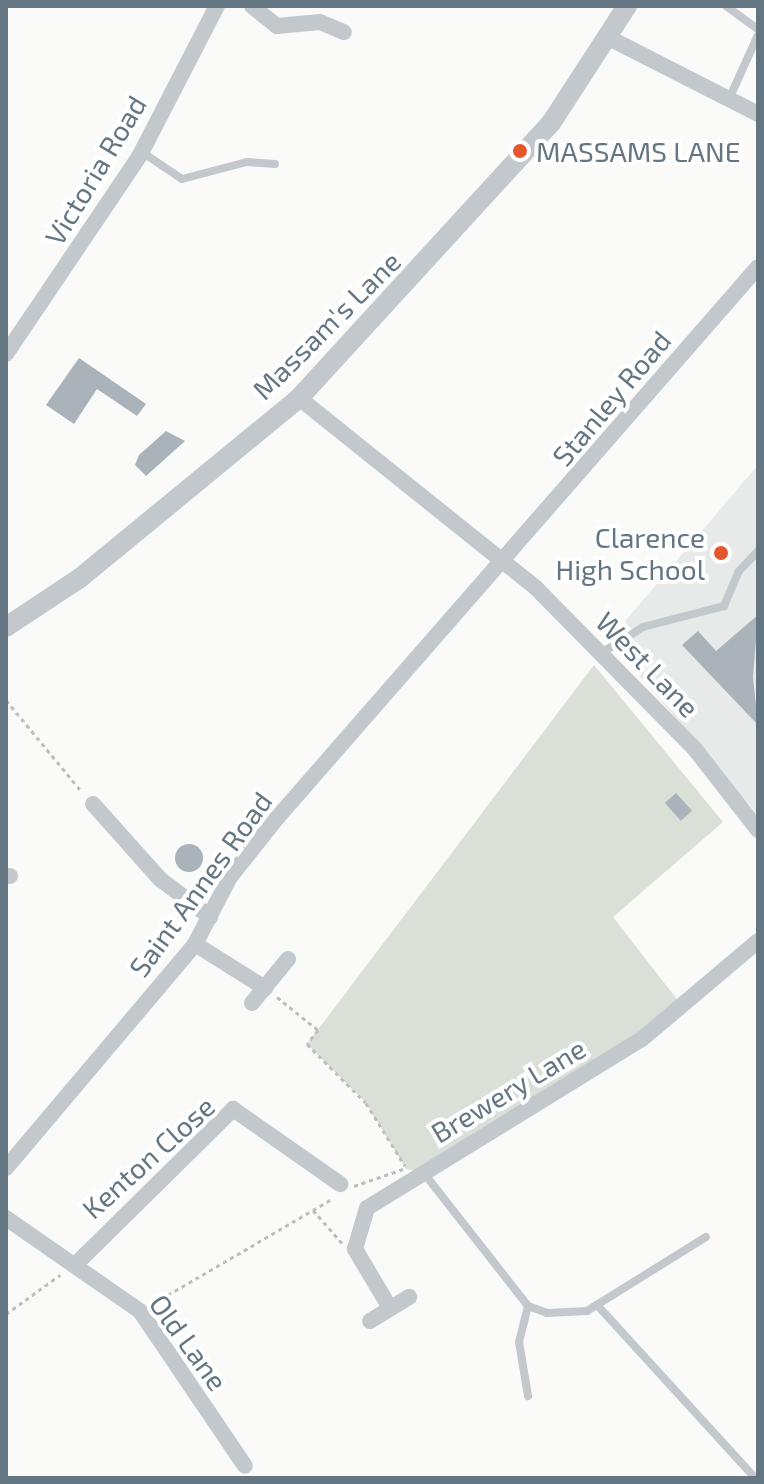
<!DOCTYPE html>
<html>
<head>
<meta charset="utf-8">
<style>
	body { margin:0 }
	#map { position:relative; width:764px; height:1484px; overflow:hidden; background:#fafaf8; font-family:"Exo 2",sans-serif }
	div>[style] { position:absolute }
	[style*='--x'] { left:calc(var(--x)*1px); top:calc(var(--y)*1px); width:calc(var(--w)*1px); rotate:calc(var(--a)*1deg) }
	.built>* { inset:0; background:#e8e9e9 }
	.green>* { inset:0; background:#dadfd7 }
	.building>* { inset:0; background:#aab3b9; transform-origin:0 0 }
	.round { border-radius:50% }
	.path>* { height:3px; margin-top:-1.5px; transform-origin:0; background:repeating-linear-gradient(90deg,#bbbfc2 0 4px,transparent 0 8px) }
	.service>* { height:8px; margin:-4px; padding:0 4px; transform-origin:4px; border-radius:4px; background:#c3c8cc }
	.minor>* { height:16px; margin:-8px; padding:0 8px; transform-origin:8px; border-radius:8px; background:#c3c8cc }
	.tertiary>* { height:20px; margin:-10px; padding:0 10px; transform-origin:10px; border-radius:10px; background:#c3c8cc }
	.dots>* { width:22px; height:22px; translate:-50% -50%; box-sizing:border-box; border:4px solid #fff; border-radius:50% }
	span { translate:-50% -50%; white-space:nowrap; text-align:center; line-height:1.15; -webkit-text-stroke:8px #fff; paint-order:stroke }
	.poi-label { font-size:28px; color:#657683 }
	.left { translate:0 -50%; text-align:left }
	.right { translate:-100% -50%; text-align:right }
	.street-label { font-size:28px; color:#657683 }
	.frame { position:absolute; inset:0; border:8px solid #657683; pointer-events:none }
</style>
</head>
<body>
<div id="map">
	<div class="built">
		<i style="clip-path:polygon(758px 465px,758px 815px,609px 640px)"></i>
	</div>
	<div class="green">
		<i style="clip-path:polygon(594px 665px,723px 822px,613px 917px,683px 1007px,422px 1172px,406px 1169px,366px 1103px,307px 1044px)"></i>
	</div>
	<div class="building">
		<i style="clip-path:polygon(79px 358px,146px 404px,137px 416px,97px 389px,74px 424px,46px 405px)"></i>
		<i style="clip-path:polygon(166px 431px,185px 441px,146px 476px,135px 465px,139px 455px)"></i>
		<i style="clip-path:polygon(758px 615px,753px 677px,758px 725px,682px 645px,698px 631px,716px 651px)"></i>
		<i style="left:676px;top:793px;width:24px;height:15px;rotate:48deg"></i>
		<i class="round" style="left:175px;top:844px;width:28px;height:28px"></i>
	</div>
	<div class="path">
		<i style="--x:6;--y:700;--w:119;--a:50.4"></i>
		<i style="--x:277;--y:997;--w:53;--a:38.8"></i>
		<i style="--x:318;--y:1030;--w:18;--a:128"></i>
		<i style="--x:307;--y:1044;--w:83;--a:45"></i>
		<i style="--x:366;--y:1103;--w:74;--a:58.2"></i>
		<i style="--x:354;--y:1186;--w:52;--a:-19.1"></i>
		<i style="--x:313;--y:1210;--w:44;--a:48.7"></i>
		<i style="--x:154;--y:1303;--w:208;--a:-30.3"></i>
		<i style="--x:6;--y:1314;--w:67;--a:-35.8"></i>
	</div>
	<div class="service">
		<i style="--x:726;--y:6;--w:39;--a:36"></i>
		<i style="--x:729;--y:99;--w:70;--a:-65.6"></i>
		<i style="--x:142;--y:152;--w:48;--a:34"></i>
		<i style="--x:182;--y:179;--w:67;--a:-14.7"></i>
		<i style="--x:247;--y:162;--w:28;--a:4"></i>
		<i style="--x:603;--y:652;--w:47;--a:-32"></i>
		<i style="--x:643;--y:627;--w:84;--a:-14.5"></i>
		<i style="--x:724;--y:606;--w:38;--a:-67"></i>
		<i style="--x:739;--y:571;--w:28;--a:-46"></i>
		<i style="--x:423;--y:1172;--w:170;--a:51.9"></i>
		<i style="--x:528;--y:1306;--w:20;--a:20"></i>
		<i style="--x:547;--y:1313;--w:40;--a:-2.9"></i>
		<i style="--x:587;--y:1311;--w:140;--a:-31.9"></i>
		<i style="--x:528;--y:1306;--w:37;--a:104"></i>
		<i style="--x:519;--y:1342;--w:55;--a:80.5"></i>
		<i style="--x:598;--y:1306;--w:233;--a:47.6"></i>
	</div>
	<div class="minor">
		<i style="--x:252;--y:6;--w:32;--a:39"></i>
		<i style="--x:277;--y:26;--w:43;--a:-5.3"></i>
		<i style="--x:320;--y:22;--w:26;--a:23"></i>
		<i style="--x:611;--y:39;--w:165;--a:27"></i>
		<i style="--x:6;--y:354;--w:240;--a:-56"></i>
		<i style="--x:140;--y:155;--w:168;--a:-62.7"></i>
		<i style="--x:299;--y:398;--w:304;--a:38.7"></i>
		<i style="--x:536;--y:588;--w:225;--a:45.4"></i>
		<i style="--x:694;--y:748;--w:104;--a:52"></i>
		<i style="--x:93;--y:804;--w:101;--a:48.2"></i>
		<i style="--x:160;--y:879;--w:63;--a:37.2"></i>
		<i style="--x:6;--y:876;--w:4;--a:0"></i>
		<i style="--x:195;--y:944;--w:83;--a:32.2"></i>
		<i style="--x:252;--y:1003;--w:57;--a:-50.7"></i>
		<i style="--x:6;--y:1168;--w:293;--a:-49.8"></i>
		<i style="--x:195;--y:944;--w:76;--a:-62.4"></i>
		<i style="--x:230;--y:877;--w:75;--a:-51.5"></i>
		<i style="--x:277;--y:818;--w:731;--a:-48.88"></i>
		<i style="--x:6;--y:1218;--w:163;--a:34.8"></i>
		<i style="--x:140;--y:1311;--w:187;--a:55.9"></i>
		<i style="--x:76;--y:1264;--w:221;--a:-44.6"></i>
		<i style="--x:233;--y:1109;--w:131;--a:35"></i>
		<i style="--x:390;--y:1308;--w:69;--a:-120.7"></i>
		<i style="--x:355;--y:1249;--w:43;--a:-73.7"></i>
		<i style="--x:367;--y:1208;--w:323;--a:-31.6"></i>
		<i style="--x:642;--y:1039;--w:152;--a:-40.2"></i>
		<i style="--x:370;--y:1321;--w:46;--a:-31.6"></i>
	</div>
	<div class="tertiary">
		<i style="--x:6;--y:627;--w:89;--a:-33.5"></i>
		<i style="--x:80;--y:578;--w:283;--a:-39.4"></i>
		<i style="--x:299;--y:398;--w:373;--a:-47.5"></i>
		<i style="--x:551;--y:123;--w:140;--a:-57"></i>
	</div>
	<div class="dots">
		<i style="left:520px;top:151px;background:#e4572e"></i>
		<i style="left:721px;top:553px;background:#e4572e"></i>
	</div>
	<div class="poi-label">
		<span class="left" style="left:536px;top:151px">MASSAMS LANE</span>
		<span class="right" style="left:705px;top:553px">Clarence<br>High School</span>
	</div>
	<div class="street-label">
		<span style="left:95px;top:170px;rotate:-59deg">Victoria Road</span>
		<span style="left:326px;top:325px;rotate:-45deg">Massam's Lane</span>
		<span style="left:611px;top:398px;rotate:-50deg">Stanley Road</span>
		<span style="left:648px;top:664px;rotate:46deg">West Lane</span>
		<span style="left:200px;top:884px;rotate:-54deg">Saint Annes Road</span>
		<span style="left:508px;top:1090px;rotate:-31deg">Brewery Lane</span>
		<span style="left:148px;top:1157px;rotate:-42deg">Kenton Close</span>
		<span style="left:189px;top:1342px;rotate:54deg">Old Lane</span>
	</div>
	<div class="frame"></div>
</div>
</body>
</html>
